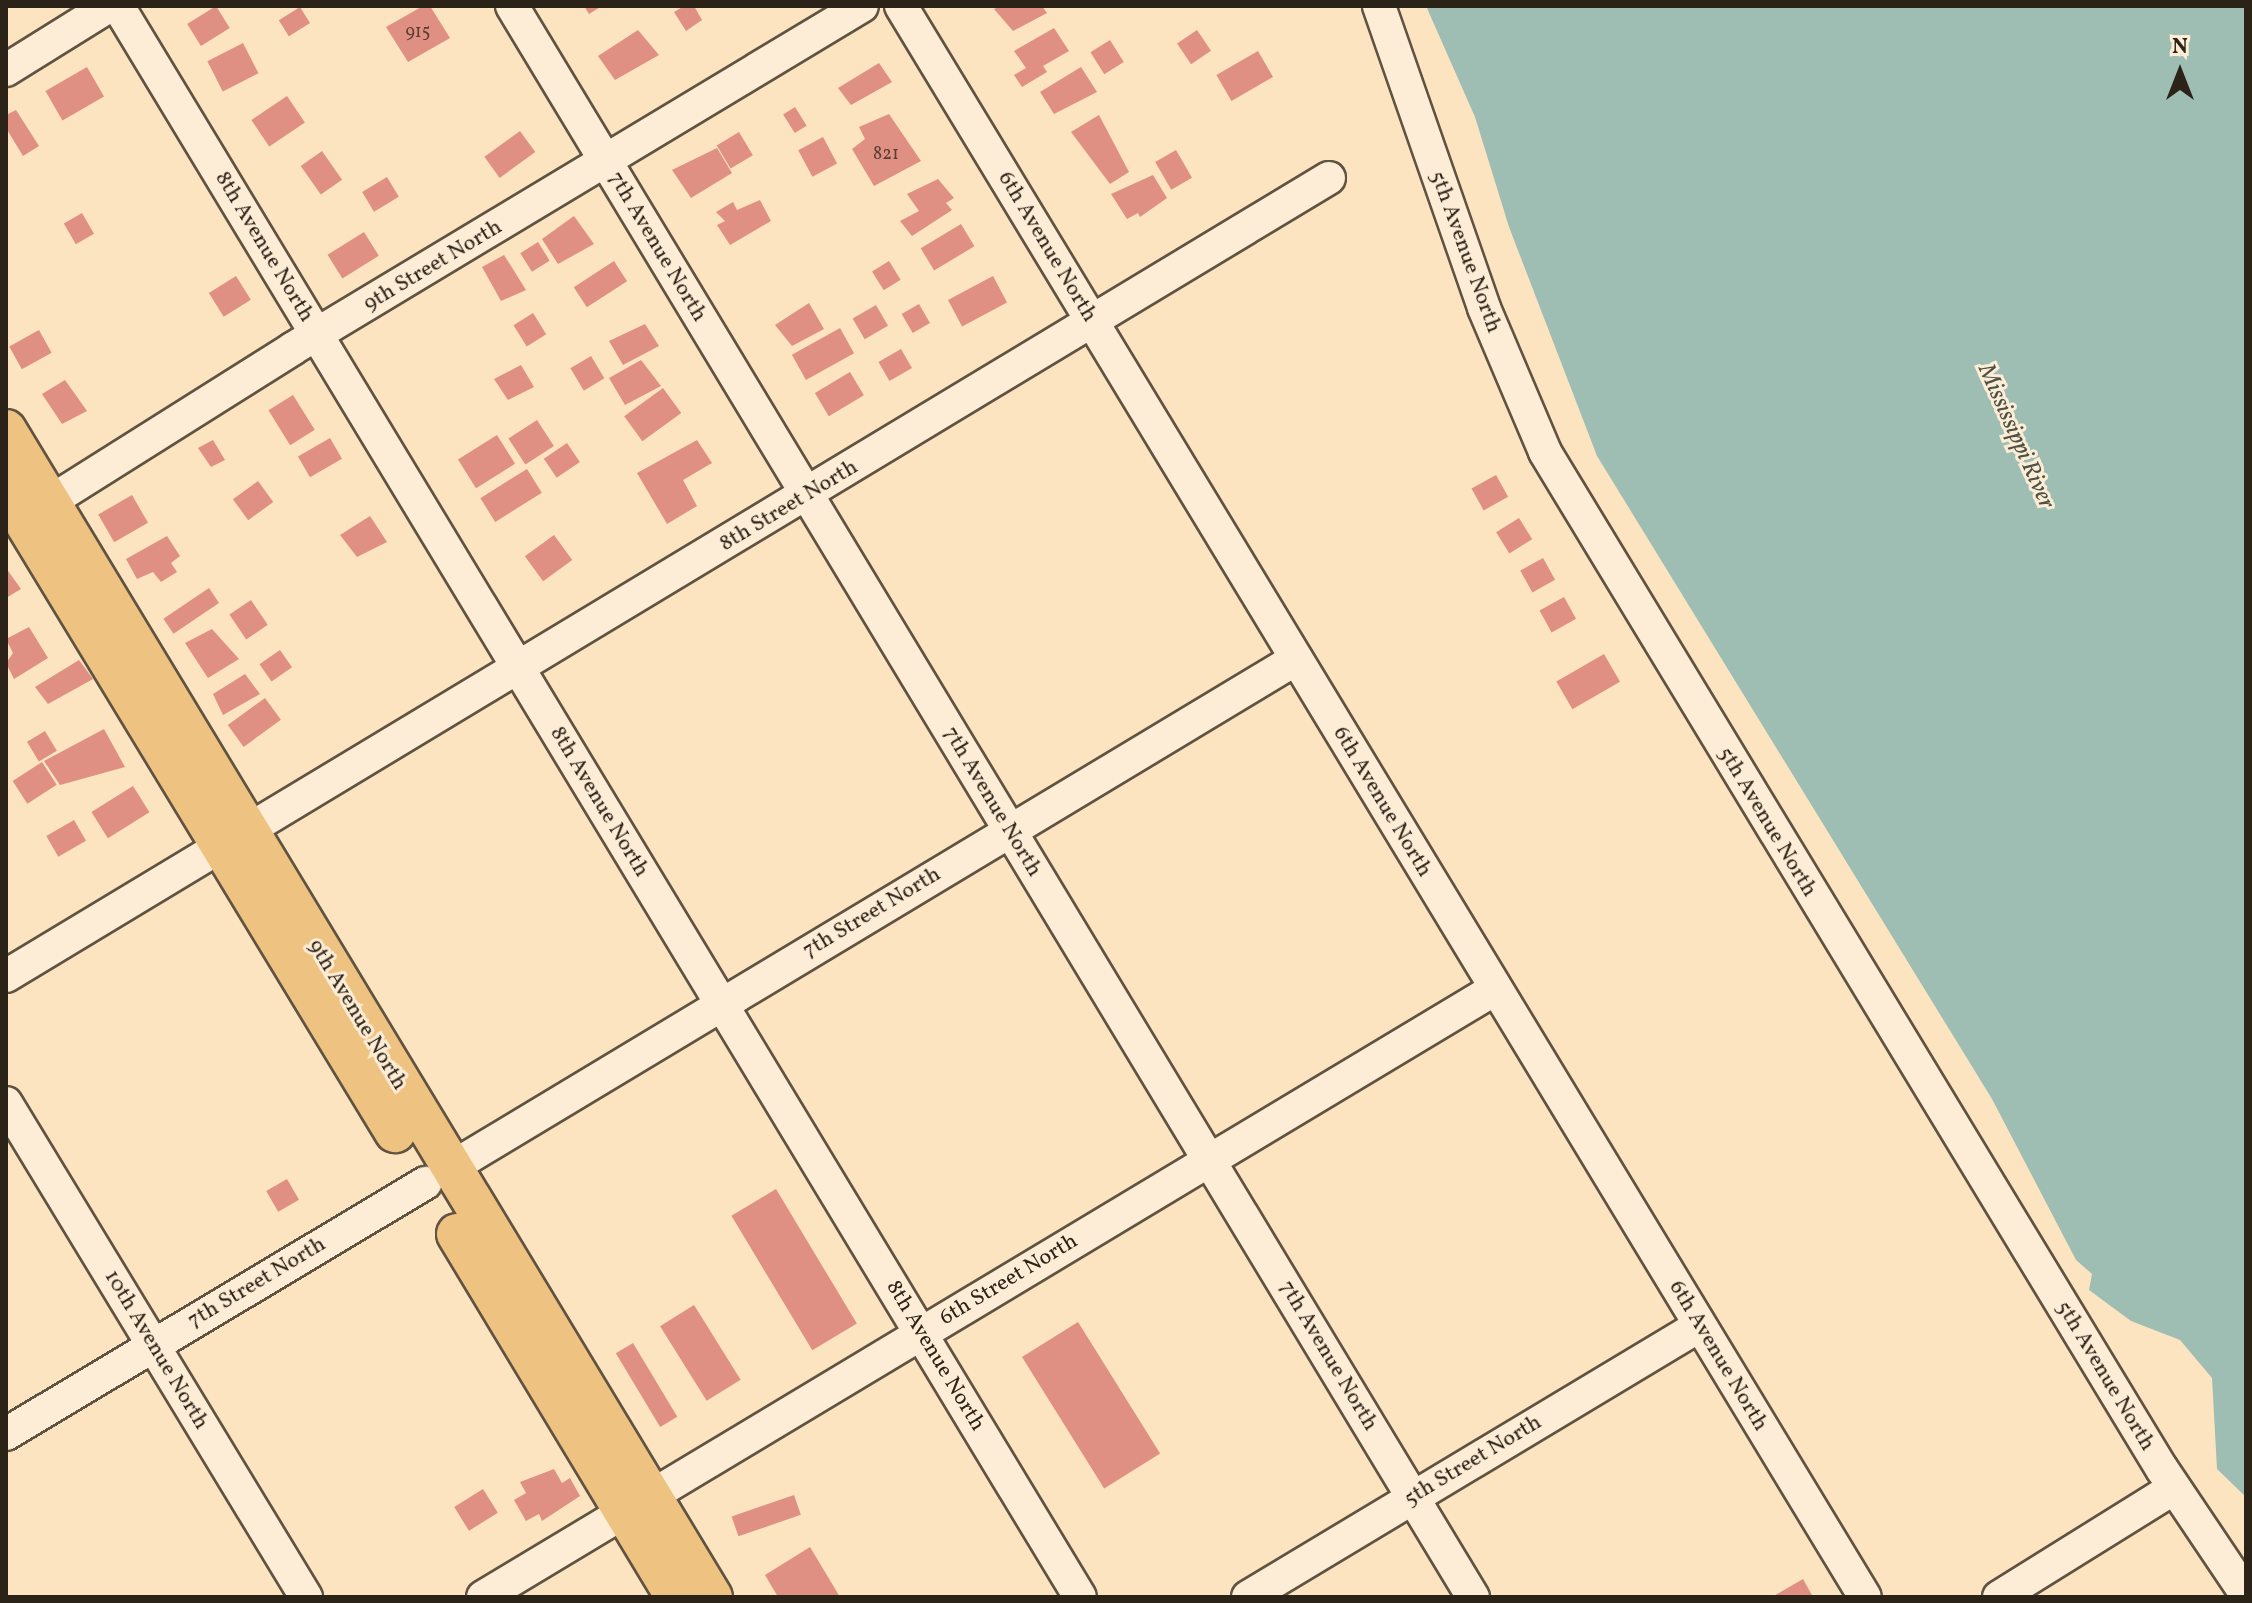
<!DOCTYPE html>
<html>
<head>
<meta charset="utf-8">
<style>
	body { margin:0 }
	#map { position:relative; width:2252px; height:1603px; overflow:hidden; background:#fde4c0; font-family:Vollkorn,serif }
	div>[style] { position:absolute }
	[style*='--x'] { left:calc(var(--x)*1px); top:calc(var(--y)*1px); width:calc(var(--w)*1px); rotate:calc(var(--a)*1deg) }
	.water>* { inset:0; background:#9fbeb3 }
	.building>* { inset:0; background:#e08f83; transform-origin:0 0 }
	.roads { filter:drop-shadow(2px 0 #605342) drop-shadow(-2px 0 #605342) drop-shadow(0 2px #605342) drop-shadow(0 -2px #605342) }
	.minor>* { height:32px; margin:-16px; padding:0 16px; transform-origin:16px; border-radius:16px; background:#feedd6 }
	.major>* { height:40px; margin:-20px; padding:0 20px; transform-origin:20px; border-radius:20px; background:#eec280 }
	span { translate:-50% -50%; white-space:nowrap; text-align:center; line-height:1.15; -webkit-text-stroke:6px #feedd6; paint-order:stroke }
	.number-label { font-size:18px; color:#593e33 }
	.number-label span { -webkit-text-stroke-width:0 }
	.street-label { font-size:22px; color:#2c2318 }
	.water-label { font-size:24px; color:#4e5246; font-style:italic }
	.frame { position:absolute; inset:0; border:8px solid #2c2318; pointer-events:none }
	.north { position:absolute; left:2140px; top:32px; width:80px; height:80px; -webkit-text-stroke:6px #feedd6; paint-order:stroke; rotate:0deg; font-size:22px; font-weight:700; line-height:32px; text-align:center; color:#2c2318 }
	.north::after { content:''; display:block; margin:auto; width:28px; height:36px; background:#2c2318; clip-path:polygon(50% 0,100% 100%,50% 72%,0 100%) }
</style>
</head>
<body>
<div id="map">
	<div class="water">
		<i style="clip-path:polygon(1426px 6px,2246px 6px,2246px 1497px,2217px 1469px,2212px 1378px,2180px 1340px,2131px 1321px,2089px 1290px,2092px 1274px,2076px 1260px,1992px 1099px,1597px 456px,1509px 227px,1475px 117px)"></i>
	</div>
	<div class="building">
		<i style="left:216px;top:6px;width:26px;height:34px;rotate:58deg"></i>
		<i style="clip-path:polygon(423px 6px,430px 6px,450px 38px,408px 62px,386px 27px)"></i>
		<i style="clip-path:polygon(584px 6px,602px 6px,589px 14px)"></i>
		<i style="clip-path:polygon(684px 6px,694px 6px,702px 20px,686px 31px,674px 12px)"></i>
		<i style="clip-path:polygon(1000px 6px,1042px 6px,1047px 13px,1013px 31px,994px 9px)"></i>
		<i style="left:300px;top:7px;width:19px;height:25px;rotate:58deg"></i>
		<i style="clip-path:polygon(1054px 28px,1069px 51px,1043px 66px,1047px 72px,1022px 87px,1014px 75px,1026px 68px,1014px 51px)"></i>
		<i style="clip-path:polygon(638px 30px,659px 55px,615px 80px,598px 56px)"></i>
		<i style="left:1197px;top:30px;width:25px;height:24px;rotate:56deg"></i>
		<i style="left:1110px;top:40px;width:26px;height:23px;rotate:58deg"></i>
		<i style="left:243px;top:43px;width:34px;height:40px;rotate:63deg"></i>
		<i style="left:1258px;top:51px;width:30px;height:48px;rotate:60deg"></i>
		<i style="clip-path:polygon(879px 63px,892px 82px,851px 105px,838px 88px)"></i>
		<i style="left:87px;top:67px;width:34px;height:48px;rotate:60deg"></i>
		<i style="clip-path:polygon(1081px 67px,1097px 92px,1054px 114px,1040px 92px)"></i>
		<i style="left:287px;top:96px;width:32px;height:43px;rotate:56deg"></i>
		<i style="left:795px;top:107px;width:22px;height:14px;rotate:58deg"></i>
		<i style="clip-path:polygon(16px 110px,39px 146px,23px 156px,6px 128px,6px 115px)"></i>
		<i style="clip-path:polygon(889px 114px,921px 161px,874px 186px,852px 149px,865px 139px,859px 127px)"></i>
		<i style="clip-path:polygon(1099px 115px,1129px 172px,1110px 184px,1071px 132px)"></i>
		<i style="left:520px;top:131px;width:26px;height:44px;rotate:54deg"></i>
		<i style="left:739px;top:132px;width:27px;height:26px;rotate:59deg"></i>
		<i style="left:823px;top:137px;width:30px;height:28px;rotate:62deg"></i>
		<i style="clip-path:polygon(717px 148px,732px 173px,691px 198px,672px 170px)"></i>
		<i style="left:1176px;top:150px;width:32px;height:24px;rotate:60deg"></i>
		<i style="left:322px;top:151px;width:35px;height:26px;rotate:55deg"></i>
		<i style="clip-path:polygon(1153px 175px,1167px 198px,1140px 217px,1138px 213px,1127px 219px,1111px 194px)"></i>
		<i style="left:387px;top:177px;width:23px;height:29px;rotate:59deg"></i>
		<i style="clip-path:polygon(938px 179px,954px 198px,946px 203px,952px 210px,912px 236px,900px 221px,919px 211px,907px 194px)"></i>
		<i style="clip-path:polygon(760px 200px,771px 221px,730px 245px,717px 225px,725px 221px,716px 212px,733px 202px,737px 210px)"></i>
		<i style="left:82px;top:213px;width:24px;height:21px;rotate:60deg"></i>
		<i style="clip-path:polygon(574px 216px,594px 244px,558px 264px,542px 239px)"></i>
		<i style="left:961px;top:224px;width:26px;height:47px;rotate:59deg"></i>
		<i style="left:364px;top:232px;width:28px;height:43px;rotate:58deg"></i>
		<i style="left:538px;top:242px;width:22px;height:21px;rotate:58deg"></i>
		<i style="clip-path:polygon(504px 255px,526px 290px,501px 301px,482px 267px)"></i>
		<i style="left:614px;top:261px;width:24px;height:48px;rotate:57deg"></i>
		<i style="left:889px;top:261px;width:22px;height:20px;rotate:58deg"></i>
		<i style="left:236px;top:276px;width:28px;height:32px;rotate:58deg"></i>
		<i style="left:993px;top:276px;width:30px;height:51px;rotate:62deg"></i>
		<i style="clip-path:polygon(809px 303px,824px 329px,792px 346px,775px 325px)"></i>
		<i style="left:919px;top:304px;width:22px;height:20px;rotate:60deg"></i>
		<i style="left:876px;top:305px;width:24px;height:27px;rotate:60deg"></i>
		<i style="left:533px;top:313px;width:25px;height:23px;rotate:58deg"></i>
		<i style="clip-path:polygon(645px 324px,659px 346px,623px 365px,609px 341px)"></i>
		<i style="left:840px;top:328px;width:29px;height:55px;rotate:61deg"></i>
		<i style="left:39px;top:330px;width:26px;height:34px;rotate:61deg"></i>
		<i style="left:901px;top:349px;width:22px;height:26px;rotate:60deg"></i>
		<i style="left:591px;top:356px;width:26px;height:24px;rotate:59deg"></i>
		<i style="clip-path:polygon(641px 360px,661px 386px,625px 405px,609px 378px)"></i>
		<i style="clip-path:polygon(521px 365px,534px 387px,508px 400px,494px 379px)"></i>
		<i style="left:850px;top:372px;width:27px;height:41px;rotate:59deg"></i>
		<i style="clip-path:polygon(65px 380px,87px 411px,62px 424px,42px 394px)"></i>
		<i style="left:663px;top:388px;width:31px;height:48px;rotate:54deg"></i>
		<i style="left:293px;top:395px;width:41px;height:29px;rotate:58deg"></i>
		<i style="left:537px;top:420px;width:31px;height:34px;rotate:57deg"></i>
		<i style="left:497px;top:435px;width:34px;height:46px;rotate:58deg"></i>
		<i style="left:330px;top:438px;width:24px;height:37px;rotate:60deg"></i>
		<i style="clip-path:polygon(213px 440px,225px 460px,211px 467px,198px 448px)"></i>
		<i style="clip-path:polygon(697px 440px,712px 463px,683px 480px,697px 506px,667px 524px,637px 473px)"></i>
		<i style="left:567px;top:443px;width:23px;height:28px;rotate:56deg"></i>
		<i style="left:527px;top:469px;width:28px;height:55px;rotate:58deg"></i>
		<i style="left:1496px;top:475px;width:25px;height:28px;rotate:61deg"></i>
		<i style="left:258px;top:481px;width:26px;height:31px;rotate:54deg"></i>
		<i style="left:132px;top:495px;width:32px;height:39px;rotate:60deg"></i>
		<i style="clip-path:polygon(370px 516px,387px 542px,357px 557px,340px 535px)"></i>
		<i style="left:1519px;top:518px;width:25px;height:27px;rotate:58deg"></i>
		<i style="left:554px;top:535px;width:31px;height:36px;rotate:54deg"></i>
		<i style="clip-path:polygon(167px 536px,180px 556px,171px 563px,177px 572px,161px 582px,153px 572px,137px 579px,126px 559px)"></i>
		<i style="left:1543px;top:558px;width:25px;height:26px;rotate:61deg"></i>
		<i style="clip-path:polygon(6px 568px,21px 589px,6px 598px)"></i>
		<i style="left:209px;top:588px;width:18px;height:55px;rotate:56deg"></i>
		<i style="left:1564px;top:597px;width:25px;height:28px;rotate:61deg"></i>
		<i style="left:251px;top:600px;width:30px;height:26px;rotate:56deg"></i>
		<i style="clip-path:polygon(29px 627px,48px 658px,14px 679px,6px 663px,13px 653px,6px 639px)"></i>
		<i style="clip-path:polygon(212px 629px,239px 659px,208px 678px,185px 643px)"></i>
		<i style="left:280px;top:650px;width:21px;height:25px;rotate:55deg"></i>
		<i style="left:1604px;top:654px;width:32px;height:55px;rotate:60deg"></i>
		<i style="clip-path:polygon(79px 660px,93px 679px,48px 704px,35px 687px)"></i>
		<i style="clip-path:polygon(245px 674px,260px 694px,223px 715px,213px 694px)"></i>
		<i style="left:265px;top:698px;width:27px;height:46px;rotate:54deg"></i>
		<i style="clip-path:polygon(104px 729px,125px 767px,60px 785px,44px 761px)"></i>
		<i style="left:45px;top:731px;width:23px;height:21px;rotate:59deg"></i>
		<i style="left:42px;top:762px;width:27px;height:35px;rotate:57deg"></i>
		<i style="left:133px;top:786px;width:31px;height:49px;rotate:58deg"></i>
		<i style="left:74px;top:820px;width:24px;height:32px;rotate:60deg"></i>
		<i style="left:287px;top:1179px;width:24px;height:24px;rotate:60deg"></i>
		<i style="left:776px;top:1189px;width:157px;height:52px;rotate:59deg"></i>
		<i style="left:694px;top:1305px;width:88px;height:40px;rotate:58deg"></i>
		<i style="left:1078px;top:1322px;width:155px;height:66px;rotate:58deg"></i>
		<i style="left:633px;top:1343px;width:86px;height:20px;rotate:59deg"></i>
		<i style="clip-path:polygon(554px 1469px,562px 1483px,570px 1478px,580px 1496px,542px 1521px,539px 1514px,526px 1521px,514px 1500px,526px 1493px,520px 1482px)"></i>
		<i style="left:483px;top:1489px;width:28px;height:34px;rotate:58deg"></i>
		<i style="left:794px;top:1495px;width:21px;height:66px;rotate:71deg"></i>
		<i style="clip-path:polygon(810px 1547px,840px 1597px,778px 1597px,765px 1575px)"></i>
		<i style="clip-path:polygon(1803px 1579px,1813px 1597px,1772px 1597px)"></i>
	</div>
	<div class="roads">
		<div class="minor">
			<i style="--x:118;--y:6;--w:1859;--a:58.84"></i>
			<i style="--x:512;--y:6;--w:1859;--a:58.87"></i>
			<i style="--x:901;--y:6;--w:1860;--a:58.79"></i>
			<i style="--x:1379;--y:6;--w:320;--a:70.8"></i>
			<i style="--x:1484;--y:308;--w:156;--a:67"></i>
			<i style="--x:1545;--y:452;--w:1190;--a:58.76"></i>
			<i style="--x:2162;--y:1469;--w:151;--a:56.1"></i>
			<i style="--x:6;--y:70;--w:121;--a:-31.9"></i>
			<i style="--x:32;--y:513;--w:307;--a:-32.2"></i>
			<i style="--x:292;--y:349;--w:665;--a:-31.04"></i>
			<i style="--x:6;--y:976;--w:1545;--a:-31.1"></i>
			<i style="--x:6;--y:1103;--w:578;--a:58.73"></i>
			<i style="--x:449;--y:1169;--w:989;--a:-31.05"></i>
			<i style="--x:6;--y:1434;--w:489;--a:-30.9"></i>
			<i style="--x:483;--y:1597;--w:1181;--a:-31"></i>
			<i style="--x:1248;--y:1597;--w:526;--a:-31"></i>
			<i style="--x:1999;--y:1597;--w:206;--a:-31.9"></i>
		</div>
		<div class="major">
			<i style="--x:6;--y:430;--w:1364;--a:58.83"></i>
			<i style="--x:6;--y:491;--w:750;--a:58.75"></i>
			<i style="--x:457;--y:1234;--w:424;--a:58.9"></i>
		</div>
	</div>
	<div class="number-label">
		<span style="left:418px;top:33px">915</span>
		<span style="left:886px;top:155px">821</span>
	</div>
	<div class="street-label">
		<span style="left:264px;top:247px;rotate:59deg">8th Avenue North</span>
		<span style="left:657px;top:247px;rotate:59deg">7th Avenue North</span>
		<span style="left:1047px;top:247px;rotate:59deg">6th Avenue North</span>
		<span style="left:1465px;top:252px;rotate:70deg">5th Avenue North</span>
		<span style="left:433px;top:266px;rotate:-31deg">9th Street North</span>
		<span style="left:789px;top:506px;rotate:-31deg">8th Street North</span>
		<span style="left:599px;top:802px;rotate:59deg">8th Avenue North</span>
		<span style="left:992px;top:802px;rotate:59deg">7th Avenue North</span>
		<span style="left:1382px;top:802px;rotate:59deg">6th Avenue North</span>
		<span style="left:1767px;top:822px;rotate:59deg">5th Avenue North</span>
		<span style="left:872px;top:913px;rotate:-31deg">7th Street North</span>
		<span style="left:357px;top:1015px;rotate:59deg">9th Avenue North</span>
		<span style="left:1009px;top:1280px;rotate:-31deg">6th Street North</span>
		<span style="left:257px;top:1283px;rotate:-31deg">7th Street North</span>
		<span style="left:156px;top:1350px;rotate:59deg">10th Avenue North</span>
		<span style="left:935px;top:1356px;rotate:59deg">8th Avenue North</span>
		<span style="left:1328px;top:1356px;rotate:59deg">7th Avenue North</span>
		<span style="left:1718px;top:1356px;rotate:59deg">6th Avenue North</span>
		<span style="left:2105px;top:1376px;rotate:59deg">5th Avenue North</span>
		<span style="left:1473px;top:1461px;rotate:-31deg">5th Street North</span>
	</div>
	<div class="water-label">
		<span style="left:2015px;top:437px;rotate:66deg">Mississippi River</span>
	</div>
	<div class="frame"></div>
	<div class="north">N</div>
</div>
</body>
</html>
